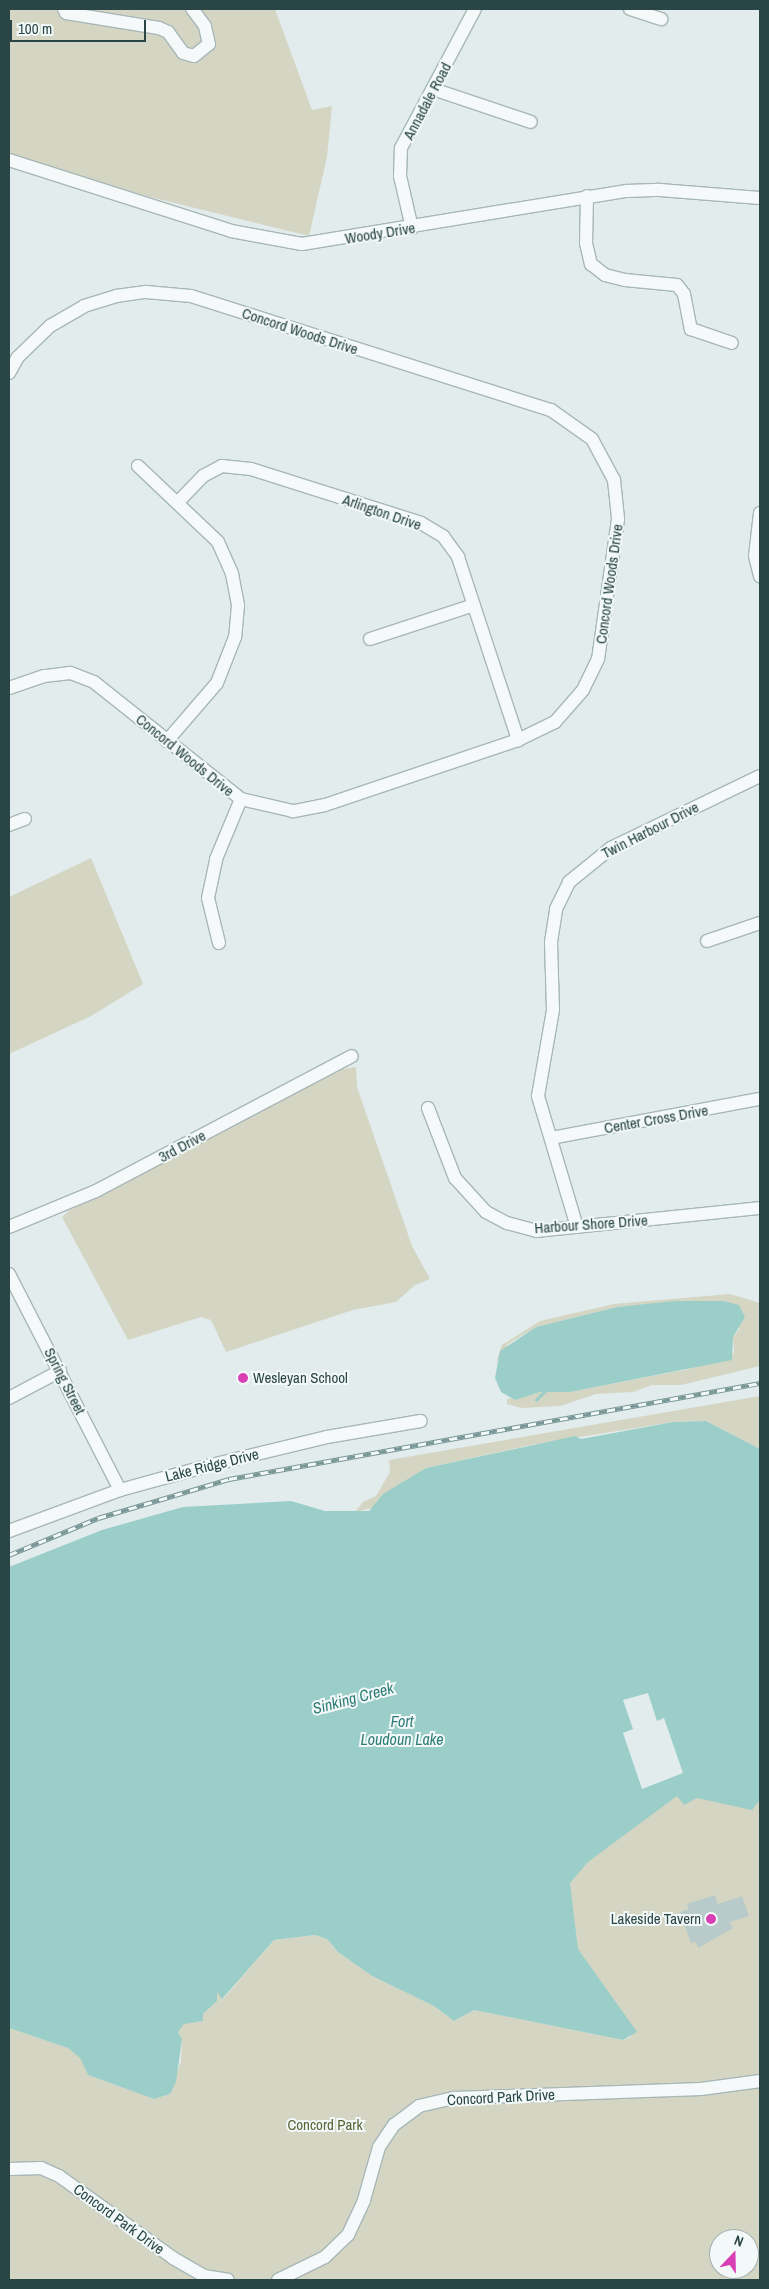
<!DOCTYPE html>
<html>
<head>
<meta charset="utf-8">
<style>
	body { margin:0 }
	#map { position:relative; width:769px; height:2289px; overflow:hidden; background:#e2ecec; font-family:"Archivo Narrow",sans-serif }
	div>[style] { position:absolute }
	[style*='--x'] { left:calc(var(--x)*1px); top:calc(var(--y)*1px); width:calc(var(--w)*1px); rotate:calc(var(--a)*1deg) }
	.green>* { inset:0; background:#d4d6c3 }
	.water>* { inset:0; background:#9bcec9 }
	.pier>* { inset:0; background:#e2ecec }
	.stream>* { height:2.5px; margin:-1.25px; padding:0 1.25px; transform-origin:1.25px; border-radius:1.25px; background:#9bcec9 }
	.building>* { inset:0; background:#b9caca }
	.roads { filter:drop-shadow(1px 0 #a7b7b7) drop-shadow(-1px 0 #a7b7b7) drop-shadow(0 1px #a7b7b7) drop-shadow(0 -1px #a7b7b7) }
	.minor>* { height:12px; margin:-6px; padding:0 6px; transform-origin:6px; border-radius:6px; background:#f6f9f9 }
	.rail>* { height:4.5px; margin-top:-2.25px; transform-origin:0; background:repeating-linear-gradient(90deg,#f2f9f8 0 8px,#7a9797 0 16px); box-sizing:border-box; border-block:1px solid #7a9797 }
	.dots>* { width:14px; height:14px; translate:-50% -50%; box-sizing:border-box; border:2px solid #f2f9f8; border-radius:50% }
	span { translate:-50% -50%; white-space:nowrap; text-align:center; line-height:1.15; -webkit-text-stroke:4px #f2f9f8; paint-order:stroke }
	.street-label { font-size:15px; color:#294545 }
	.poi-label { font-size:15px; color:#294545 }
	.left { translate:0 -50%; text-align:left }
	.right { translate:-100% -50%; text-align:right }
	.park-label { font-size:15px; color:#596235 }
	.water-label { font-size:16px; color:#2f7d78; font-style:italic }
	.frame { position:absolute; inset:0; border:10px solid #294545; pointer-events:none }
	.north { position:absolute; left:709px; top:2229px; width:50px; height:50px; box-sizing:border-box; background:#f2f9f8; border:1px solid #a2b1b0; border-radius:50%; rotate:21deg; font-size:14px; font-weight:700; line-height:20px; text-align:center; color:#294545 }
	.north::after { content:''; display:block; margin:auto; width:18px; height:22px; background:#d93fb5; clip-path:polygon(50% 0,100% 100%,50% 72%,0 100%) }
	.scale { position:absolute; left:10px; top:20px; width:136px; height:22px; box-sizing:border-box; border:2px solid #294545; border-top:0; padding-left:6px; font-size:15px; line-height:18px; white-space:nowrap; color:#294545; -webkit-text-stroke:4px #f2f9f8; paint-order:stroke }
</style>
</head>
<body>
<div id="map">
	<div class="green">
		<i style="clip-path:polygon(9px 9px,275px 9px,312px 110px,332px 106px,327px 157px,309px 236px,150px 197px,9px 154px)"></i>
		<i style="clip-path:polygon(91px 858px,143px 984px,91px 1016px,9px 1054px,9px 897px)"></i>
		<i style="clip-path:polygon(356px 1067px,357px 1087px,412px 1246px,430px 1279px,415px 1285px,396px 1302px,353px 1310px,226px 1352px,211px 1320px,201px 1317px,128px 1340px,62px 1217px,70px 1210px,343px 1069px)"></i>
		<i style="clip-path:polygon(730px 1294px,760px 1303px,760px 1366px,681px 1385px,652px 1385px,633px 1392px,596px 1394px,560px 1406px,521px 1408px,507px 1404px,507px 1399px,540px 1392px,570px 1392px,689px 1369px,734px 1353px,733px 1337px,740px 1328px,684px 1301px,617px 1307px,536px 1327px,508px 1344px,496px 1363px,502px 1345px,540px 1321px,614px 1304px)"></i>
		<i style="clip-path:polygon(760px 1396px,760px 1449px,706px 1421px,673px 1422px,531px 1445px,426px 1468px,377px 1501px,376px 1507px,355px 1512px,363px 1502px,376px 1496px,390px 1472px,389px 1460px)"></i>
		<i style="clip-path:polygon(evenodd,680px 1790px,760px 1795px,760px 2280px,9px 2280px,9px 2028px,68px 2048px,81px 2058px,88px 2075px,154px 2099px,170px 2094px,181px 2061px,182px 2039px,178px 2032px,184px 2023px,203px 2021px,203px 2014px,217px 2001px,217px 1991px,223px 1999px,274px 1940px,315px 1935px,327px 1939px,338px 1952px,372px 1976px,434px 2006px,454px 2021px,474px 2010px,623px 2040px,631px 2037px,575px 1954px,563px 1893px,582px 1861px,680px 1790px,719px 2239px,749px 2239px,749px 2269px,719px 2269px,719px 2239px)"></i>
	</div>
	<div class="water">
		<i style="clip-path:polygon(674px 1301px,724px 1301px,739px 1305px,745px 1317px,733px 1337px,732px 1360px,570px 1392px,540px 1392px,515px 1400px,501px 1392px,495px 1378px,500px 1351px,536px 1327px,617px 1307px)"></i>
		<i style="clip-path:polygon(706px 1421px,760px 1449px,760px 1800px,752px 1810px,697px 1798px,684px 1805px,677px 1796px,588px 1862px,570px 1883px,578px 1949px,637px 2032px,623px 2040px,474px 2010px,454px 2021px,434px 2006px,372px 1976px,338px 1952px,327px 1939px,315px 1935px,274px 1940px,222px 1999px,217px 1992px,217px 2001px,203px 2014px,203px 2021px,184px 2024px,178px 2032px,182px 2039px,176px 2082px,170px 2094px,154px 2099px,88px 2075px,80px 2058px,68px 2048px,9px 2028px,9px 1567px,102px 1530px,183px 1507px,291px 1501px,325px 1511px,369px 1511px,383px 1494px,426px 1468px,575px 1436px,581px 1439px,673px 1422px)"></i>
	</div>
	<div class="pier">
		<i style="clip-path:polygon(648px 1693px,657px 1721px,664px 1718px,683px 1773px,642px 1789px,623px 1733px,633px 1729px,623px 1700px)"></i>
	</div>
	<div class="stream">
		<i style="--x:536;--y:1400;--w:14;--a:-45"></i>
	</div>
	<div class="building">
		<i style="clip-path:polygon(715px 1895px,718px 1904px,742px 1896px,749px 1916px,730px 1922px,733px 1928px,698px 1948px,696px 1942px,691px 1943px,680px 1912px,689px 1909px,687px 1904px)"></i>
	</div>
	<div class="roads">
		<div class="minor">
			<i style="--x:64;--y:9;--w:4;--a:63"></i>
			<i style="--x:66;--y:13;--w:94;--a:9.2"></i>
			<i style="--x:159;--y:28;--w:10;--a:24"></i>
			<i style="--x:168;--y:32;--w:26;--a:54"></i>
			<i style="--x:183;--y:53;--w:11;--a:15"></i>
			<i style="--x:194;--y:56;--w:19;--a:-39"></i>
			<i style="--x:209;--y:44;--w:18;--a:-103"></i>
			<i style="--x:205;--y:26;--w:21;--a:-127"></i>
			<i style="--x:630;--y:9;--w:33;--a:18"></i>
			<i style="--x:433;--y:89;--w:103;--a:18.6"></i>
			<i style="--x:9;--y:160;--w:233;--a:17.7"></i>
			<i style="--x:231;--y:231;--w:72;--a:10.4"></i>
			<i style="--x:302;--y:244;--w:329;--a:-9.3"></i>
			<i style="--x:627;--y:191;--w:33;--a:-2"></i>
			<i style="--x:660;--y:190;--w:100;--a:4.6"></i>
			<i style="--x:587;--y:196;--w:47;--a:91.2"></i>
			<i style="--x:586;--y:243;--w:22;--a:77"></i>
			<i style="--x:591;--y:264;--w:18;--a:38"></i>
			<i style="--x:605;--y:275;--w:21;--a:14"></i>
			<i style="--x:625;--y:280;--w:52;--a:5.5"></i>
			<i style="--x:677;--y:285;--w:11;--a:52"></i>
			<i style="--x:684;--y:294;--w:36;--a:79"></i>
			<i style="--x:691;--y:329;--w:43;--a:18.9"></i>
			<i style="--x:412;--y:228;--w:53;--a:-103"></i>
			<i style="--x:400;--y:176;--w:28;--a:-88"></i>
			<i style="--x:401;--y:148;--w:157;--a:-62"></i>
			<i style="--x:9;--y:373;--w:18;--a:-61"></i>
			<i style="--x:18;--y:357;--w:45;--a:-44.1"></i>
			<i style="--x:50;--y:326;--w:39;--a:-30"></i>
			<i style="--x:84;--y:306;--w:34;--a:-17"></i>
			<i style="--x:116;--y:296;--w:30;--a:-8"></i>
			<i style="--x:146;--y:292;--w:45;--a:5.1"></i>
			<i style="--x:191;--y:296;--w:378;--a:17.6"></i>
			<i style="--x:551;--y:410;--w:50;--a:35.3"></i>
			<i style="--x:592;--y:439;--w:47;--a:61.8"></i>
			<i style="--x:614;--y:480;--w:39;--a:84"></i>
			<i style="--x:618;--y:519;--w:141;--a:98.1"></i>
			<i style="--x:598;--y:659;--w:34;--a:116"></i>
			<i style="--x:583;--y:690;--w:43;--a:131.2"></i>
			<i style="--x:555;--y:722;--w:41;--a:154.1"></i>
			<i style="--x:518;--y:740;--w:204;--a:161.4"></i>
			<i style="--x:325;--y:805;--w:33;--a:169"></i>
			<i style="--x:293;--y:811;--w:53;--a:-167"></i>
			<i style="--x:241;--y:799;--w:188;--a:-141.5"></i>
			<i style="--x:94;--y:682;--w:26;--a:-159"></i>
			<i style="--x:70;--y:673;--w:26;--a:173"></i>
			<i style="--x:44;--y:676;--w:37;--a:161"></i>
			<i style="--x:138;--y:466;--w:110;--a:43.5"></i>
			<i style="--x:218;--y:542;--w:35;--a:66"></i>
			<i style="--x:232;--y:574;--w:32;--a:79"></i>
			<i style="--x:238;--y:605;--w:32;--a:95"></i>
			<i style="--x:235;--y:637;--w:49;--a:111.4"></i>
			<i style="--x:217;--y:683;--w:77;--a:130.8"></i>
			<i style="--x:178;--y:502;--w:36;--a:-46"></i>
			<i style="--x:203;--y:476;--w:21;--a:-28"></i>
			<i style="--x:222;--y:466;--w:29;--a:6"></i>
			<i style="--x:251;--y:469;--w:178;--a:17.6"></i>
			<i style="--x:421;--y:523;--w:26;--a:31"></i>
			<i style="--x:443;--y:536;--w:26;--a:54"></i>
			<i style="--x:458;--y:557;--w:193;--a:71.8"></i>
			<i style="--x:760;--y:513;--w:43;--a:96.6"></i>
			<i style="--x:755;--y:556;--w:21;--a:76"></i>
			<i style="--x:370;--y:639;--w:109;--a:-18.1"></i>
			<i style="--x:9;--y:825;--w:17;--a:-21"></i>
			<i style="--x:707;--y:941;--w:56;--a:-18.8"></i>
			<i style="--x:219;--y:943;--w:46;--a:-103.7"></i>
			<i style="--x:208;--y:898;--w:40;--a:-78"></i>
			<i style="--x:216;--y:859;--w:65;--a:-67.4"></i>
			<i style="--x:428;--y:1108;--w:75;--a:68.9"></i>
			<i style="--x:455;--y:1178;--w:46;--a:47.6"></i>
			<i style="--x:486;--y:1212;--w:24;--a:28"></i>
			<i style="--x:507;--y:1223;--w:31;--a:15"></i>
			<i style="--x:537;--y:1231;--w:224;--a:-5.9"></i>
			<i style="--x:551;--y:1138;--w:213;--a:-10.6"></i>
			<i style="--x:9;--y:1227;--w:94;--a:-22.5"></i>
			<i style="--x:96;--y:1191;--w:289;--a:-27.8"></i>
			<i style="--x:577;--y:1227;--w:137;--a:-106.6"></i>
			<i style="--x:538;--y:1096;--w:87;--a:-80.1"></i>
			<i style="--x:553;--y:1010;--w:68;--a:-91.7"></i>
			<i style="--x:551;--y:942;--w:33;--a:-81"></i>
			<i style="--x:556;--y:909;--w:30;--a:-64"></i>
			<i style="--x:569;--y:882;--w:54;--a:-39"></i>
			<i style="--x:611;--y:848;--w:165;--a:-25.8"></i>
			<i style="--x:9;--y:1274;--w:243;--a:62.8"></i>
			<i style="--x:9;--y:1398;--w:58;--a:-27.9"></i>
			<i style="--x:9;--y:1531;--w:118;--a:-20.3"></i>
			<i style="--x:120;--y:1490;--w:90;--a:-15.4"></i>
			<i style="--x:207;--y:1466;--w:123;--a:-13.6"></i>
			<i style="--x:327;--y:1437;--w:95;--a:-9.7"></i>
			<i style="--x:9;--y:2169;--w:32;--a:-2"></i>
			<i style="--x:41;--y:2168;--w:20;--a:24"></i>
			<i style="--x:59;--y:2176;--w:140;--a:35.7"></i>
			<i style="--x:173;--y:2258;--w:36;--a:30"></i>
			<i style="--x:204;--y:2276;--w:24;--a:9"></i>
			<i style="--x:278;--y:2280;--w:52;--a:-26.1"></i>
			<i style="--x:325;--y:2257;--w:32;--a:-44"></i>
			<i style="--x:348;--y:2235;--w:38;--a:-65"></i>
			<i style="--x:364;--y:2200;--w:55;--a:-74.2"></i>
			<i style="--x:379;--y:2147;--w:27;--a:-56"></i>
			<i style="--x:394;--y:2125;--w:31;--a:-37"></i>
			<i style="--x:419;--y:2106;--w:37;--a:-13"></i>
			<i style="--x:455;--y:2098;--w:246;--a:-2.1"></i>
			<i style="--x:701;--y:2089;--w:60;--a:-7.7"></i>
		</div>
	</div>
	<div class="rail">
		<i style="--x:9;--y:1555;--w:96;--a:-22.6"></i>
		<i style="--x:98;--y:1518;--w:137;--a:-16.6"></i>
		<i style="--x:229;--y:1479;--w:540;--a:-10.25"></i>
	</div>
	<div class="dots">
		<i style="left:243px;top:1378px;background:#d93fb5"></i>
		<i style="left:711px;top:1919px;background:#d93fb5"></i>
	</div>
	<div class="street-label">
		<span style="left:427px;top:101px;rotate:-62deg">Annadale Road</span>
		<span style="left:380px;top:233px;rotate:-9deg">Woody Drive</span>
		<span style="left:300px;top:331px;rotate:18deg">Concord Woods Drive</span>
		<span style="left:382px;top:512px;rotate:19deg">Arlington Drive</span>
		<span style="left:609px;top:584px;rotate:-82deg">Concord Woods Drive</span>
		<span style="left:185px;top:755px;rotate:39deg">Concord Woods Drive</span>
		<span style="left:650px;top:830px;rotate:-27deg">Twin Harbour Drive</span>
		<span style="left:656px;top:1119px;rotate:-10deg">Center Cross Drive</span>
		<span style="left:182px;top:1146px;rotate:-28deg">3rd Drive</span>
		<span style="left:591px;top:1224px;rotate:-4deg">Harbour Shore Drive</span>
		<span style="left:65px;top:1381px;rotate:63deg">Spring Street</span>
		<span style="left:212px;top:1465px;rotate:-14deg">Lake Ridge Drive</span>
		<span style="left:501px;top:2097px;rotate:-3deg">Concord Park Drive</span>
		<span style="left:119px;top:2219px;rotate:36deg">Concord Park Drive</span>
	</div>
	<div class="poi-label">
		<span class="left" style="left:253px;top:1378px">Wesleyan School</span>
		<span class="right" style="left:701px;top:1919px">Lakeside Tavern</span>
	</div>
	<div class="park-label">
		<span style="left:325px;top:2125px">Concord Park</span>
	</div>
	<div class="water-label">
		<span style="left:353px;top:1698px;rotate:-15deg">Sinking Creek</span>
		<span style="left:402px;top:1730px">Fort<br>Loudoun Lake</span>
	</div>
	<div class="frame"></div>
	<div class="north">N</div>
	<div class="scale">100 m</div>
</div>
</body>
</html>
